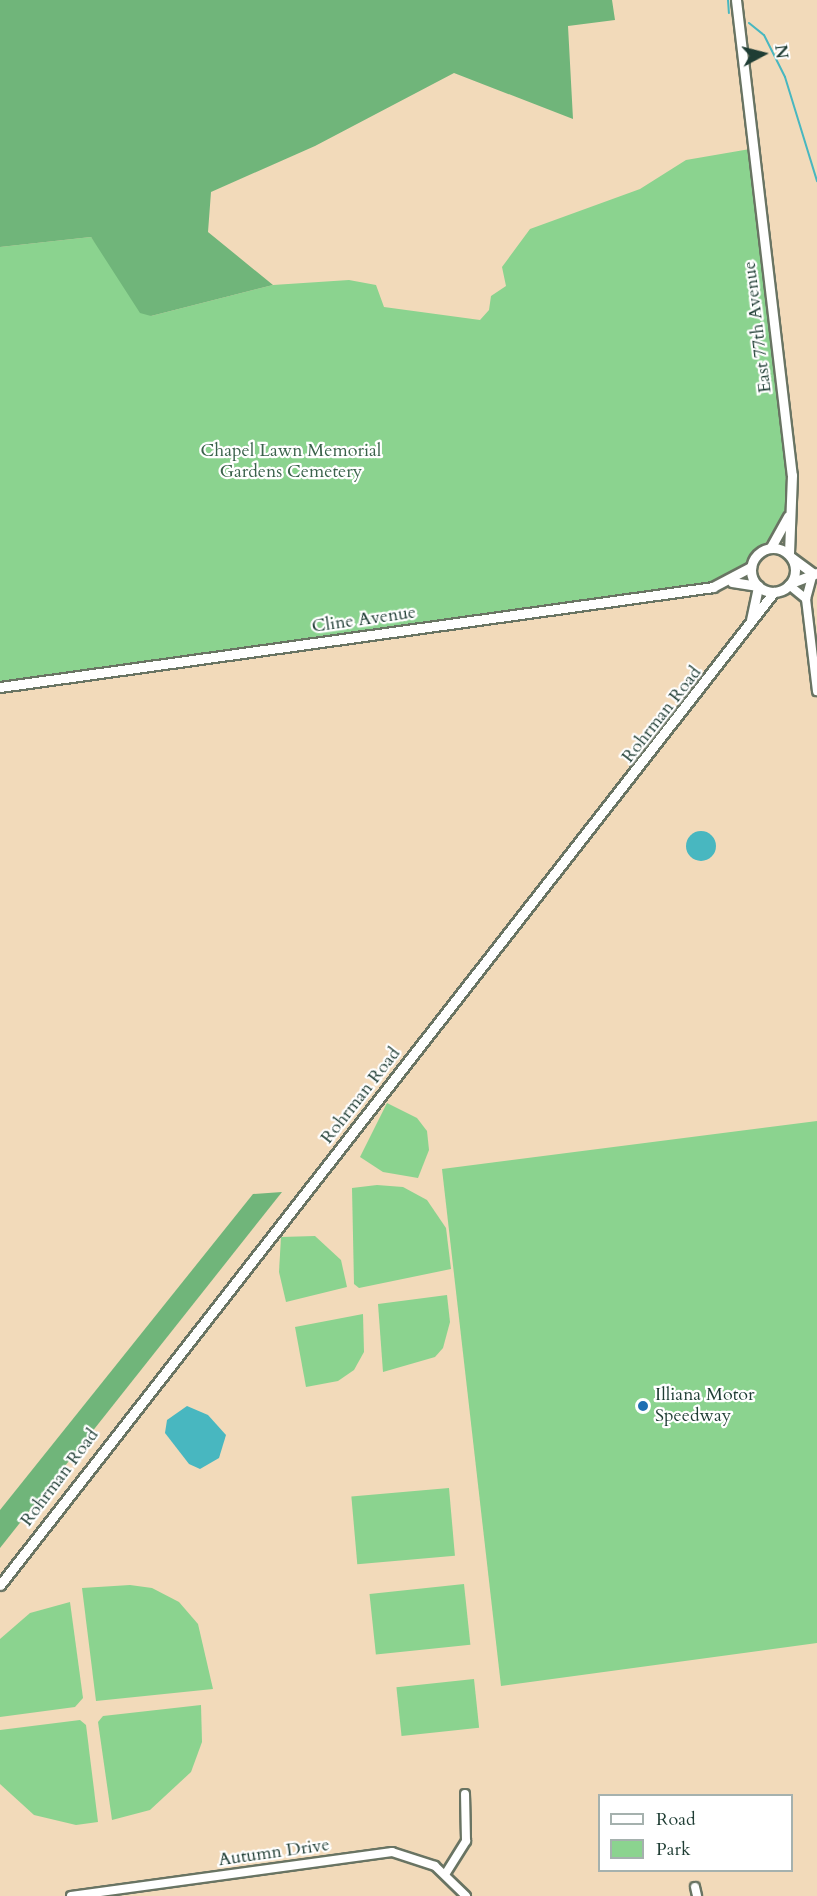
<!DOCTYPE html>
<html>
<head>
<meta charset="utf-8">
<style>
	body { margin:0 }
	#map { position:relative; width:817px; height:1896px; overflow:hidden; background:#f2daba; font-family:Cardo,serif }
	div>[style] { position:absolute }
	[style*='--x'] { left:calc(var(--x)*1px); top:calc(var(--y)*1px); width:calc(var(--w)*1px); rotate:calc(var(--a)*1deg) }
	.green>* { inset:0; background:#8bd38f; transform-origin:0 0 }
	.forest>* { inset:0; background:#70b57a }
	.water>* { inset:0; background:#48b7c0 }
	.round { border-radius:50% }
	.stream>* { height:2px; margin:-1px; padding:0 1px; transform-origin:1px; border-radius:1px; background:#48b7c0 }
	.roads { filter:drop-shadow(2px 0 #697463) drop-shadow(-2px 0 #697463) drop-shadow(0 2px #697463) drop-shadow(0 -2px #697463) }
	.minor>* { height:8px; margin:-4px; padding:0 4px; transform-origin:4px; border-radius:4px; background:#fff }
	.tertiary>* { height:9px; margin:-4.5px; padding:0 4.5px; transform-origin:4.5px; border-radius:4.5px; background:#fff }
	.tertiary>.ring { margin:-4.5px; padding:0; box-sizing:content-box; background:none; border:9px solid #fff; border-radius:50% }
	.dots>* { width:16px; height:16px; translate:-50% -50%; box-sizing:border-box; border:3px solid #fff; border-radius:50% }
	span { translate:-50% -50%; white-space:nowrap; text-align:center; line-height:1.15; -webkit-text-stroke:4.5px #fff; paint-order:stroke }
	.street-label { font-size:18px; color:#1f3d34 }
	.park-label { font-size:18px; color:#3a624b }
	.poi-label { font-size:18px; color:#1f3d34 }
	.left { translate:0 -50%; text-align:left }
	.legend { position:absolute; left:598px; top:1794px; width:195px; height:78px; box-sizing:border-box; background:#fff; border:2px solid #a5b1ae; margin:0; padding:8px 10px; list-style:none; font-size:18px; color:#1f3d34 }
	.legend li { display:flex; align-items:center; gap:12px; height:30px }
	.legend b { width:30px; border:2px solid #a5b1ae }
	.north { position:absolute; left:733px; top:24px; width:60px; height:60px; -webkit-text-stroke:4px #fff; paint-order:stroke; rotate:83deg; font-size:16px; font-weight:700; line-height:24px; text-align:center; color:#1f3d34 }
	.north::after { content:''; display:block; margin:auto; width:21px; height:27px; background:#1f3d34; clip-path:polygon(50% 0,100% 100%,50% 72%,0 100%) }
</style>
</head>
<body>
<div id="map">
	<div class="green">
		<i style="clip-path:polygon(750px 149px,789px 483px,787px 505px,775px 533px,736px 573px,705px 585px,0 682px,0 247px,91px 237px,151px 316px,273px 285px,349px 280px,376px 285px,384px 307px,480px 320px,489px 310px,491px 296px,506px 286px,502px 267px,530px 229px,640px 189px,686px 160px)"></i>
		<i style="clip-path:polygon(387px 1103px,417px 1118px,427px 1131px,429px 1150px,418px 1178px,383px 1172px,360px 1157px)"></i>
		<i style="clip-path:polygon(817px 1121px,817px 1643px,501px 1686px,442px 1169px)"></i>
		<i style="clip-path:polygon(377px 1185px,403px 1187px,427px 1200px,446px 1228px,451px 1269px,359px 1288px,354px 1284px,352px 1188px)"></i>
		<i style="clip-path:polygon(315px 1236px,341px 1260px,347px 1287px,286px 1302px,279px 1272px,281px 1237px)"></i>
		<i style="clip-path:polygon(447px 1295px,450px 1322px,443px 1348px,435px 1357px,383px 1372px,378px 1304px)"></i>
		<i style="clip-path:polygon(363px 1314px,364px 1352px,354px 1370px,338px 1381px,306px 1387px,295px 1327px)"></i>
		<i style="left:449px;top:1488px;width:68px;height:98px;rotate:85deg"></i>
		<i style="left:464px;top:1584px;width:61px;height:95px;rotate:84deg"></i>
		<i style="clip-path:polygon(130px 1585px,152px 1588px,179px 1602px,198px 1624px,213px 1689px,96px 1701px,82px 1588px)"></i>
		<i style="clip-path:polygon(70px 1602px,83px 1698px,75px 1707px,0 1717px,0 1639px,30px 1613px)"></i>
		<i style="left:474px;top:1679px;width:49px;height:78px;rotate:84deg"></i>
		<i style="clip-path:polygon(201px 1705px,202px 1742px,191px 1772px,150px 1810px,112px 1820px,98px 1722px,103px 1716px)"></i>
		<i style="clip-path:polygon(80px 1720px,86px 1725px,98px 1822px,76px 1825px,34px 1815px,0 1784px,0 1730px)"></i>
	</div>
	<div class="forest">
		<i style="clip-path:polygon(0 0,612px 0,615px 20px,568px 26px,573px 119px,454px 73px,315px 146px,211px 192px,208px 232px,273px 285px,151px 316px,140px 313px,91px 237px,0 247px)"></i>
		<i style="clip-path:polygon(282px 1192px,0 1548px,0 1510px,253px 1194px)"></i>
	</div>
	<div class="water">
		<i class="round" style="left:686px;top:831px;width:30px;height:30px"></i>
		<i style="clip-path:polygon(187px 1406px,208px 1415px,226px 1435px,219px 1458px,200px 1469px,189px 1464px,165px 1433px,167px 1420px)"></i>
	</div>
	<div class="stream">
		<i style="--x:728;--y:0;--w:13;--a:86"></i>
		<i style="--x:749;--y:23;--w:19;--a:39"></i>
		<i style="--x:764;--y:35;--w:47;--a:63.4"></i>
		<i style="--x:785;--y:77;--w:109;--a:72.9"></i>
	</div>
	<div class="roads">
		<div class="minor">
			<i style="--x:813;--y:573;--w:27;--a:105"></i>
			<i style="--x:806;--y:599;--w:93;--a:83.2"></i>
			<i style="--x:789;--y:585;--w:22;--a:39"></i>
			<i style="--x:446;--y:1873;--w:38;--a:-58"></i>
			<i style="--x:466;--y:1841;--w:47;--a:-91.2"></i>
			<i style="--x:695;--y:1887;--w:9;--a:77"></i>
			<i style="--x:71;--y:1896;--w:324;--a:-7.8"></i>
			<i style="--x:392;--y:1852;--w:45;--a:18"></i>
			<i style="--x:435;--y:1866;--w:43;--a:44.1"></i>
		</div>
		<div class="tertiary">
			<i style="--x:736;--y:0;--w:478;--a:83.3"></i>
			<i style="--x:792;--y:475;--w:79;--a:92.2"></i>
			<i style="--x:771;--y:547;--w:35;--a:-61"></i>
			<i class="ring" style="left:751px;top:548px;width:35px;height:35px"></i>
			<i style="--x:792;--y:558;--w:26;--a:36"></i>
			<i style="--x:732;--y:582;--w:26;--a:9"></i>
			<i style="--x:791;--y:583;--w:28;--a:-21"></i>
			<i style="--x:751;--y:620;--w:35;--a:-78"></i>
			<i style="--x:0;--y:687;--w:720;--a:-7.98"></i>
			<i style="--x:713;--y:587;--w:43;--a:-27.8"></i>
			<i style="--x:0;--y:1585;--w:1259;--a:-52.07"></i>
		</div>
	</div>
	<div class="dots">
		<i style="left:643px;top:1406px;background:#1f6fb2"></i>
	</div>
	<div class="street-label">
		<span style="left:758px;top:327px;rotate:-97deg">East 77th Avenue</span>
		<span style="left:364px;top:620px;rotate:-8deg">Cline Avenue</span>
		<span style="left:662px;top:715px;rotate:-52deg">Rohrman Road</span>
		<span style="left:361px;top:1096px;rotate:-52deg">Rohrman Road</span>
		<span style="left:60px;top:1478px;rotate:-53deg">Rohrman Road</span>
		<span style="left:274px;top:1853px;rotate:-8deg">Autumn Drive</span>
	</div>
	<div class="park-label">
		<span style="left:291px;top:462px">Chapel Lawn Memorial<br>Gardens Cemetery</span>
	</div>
	<div class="poi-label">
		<span class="left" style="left:655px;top:1406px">Illiana Motor<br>Speedway</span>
	</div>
	<ul class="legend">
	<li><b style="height:8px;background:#fff"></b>Road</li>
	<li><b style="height:16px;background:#8bd38f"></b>Park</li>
	</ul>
	<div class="north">N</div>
</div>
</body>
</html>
